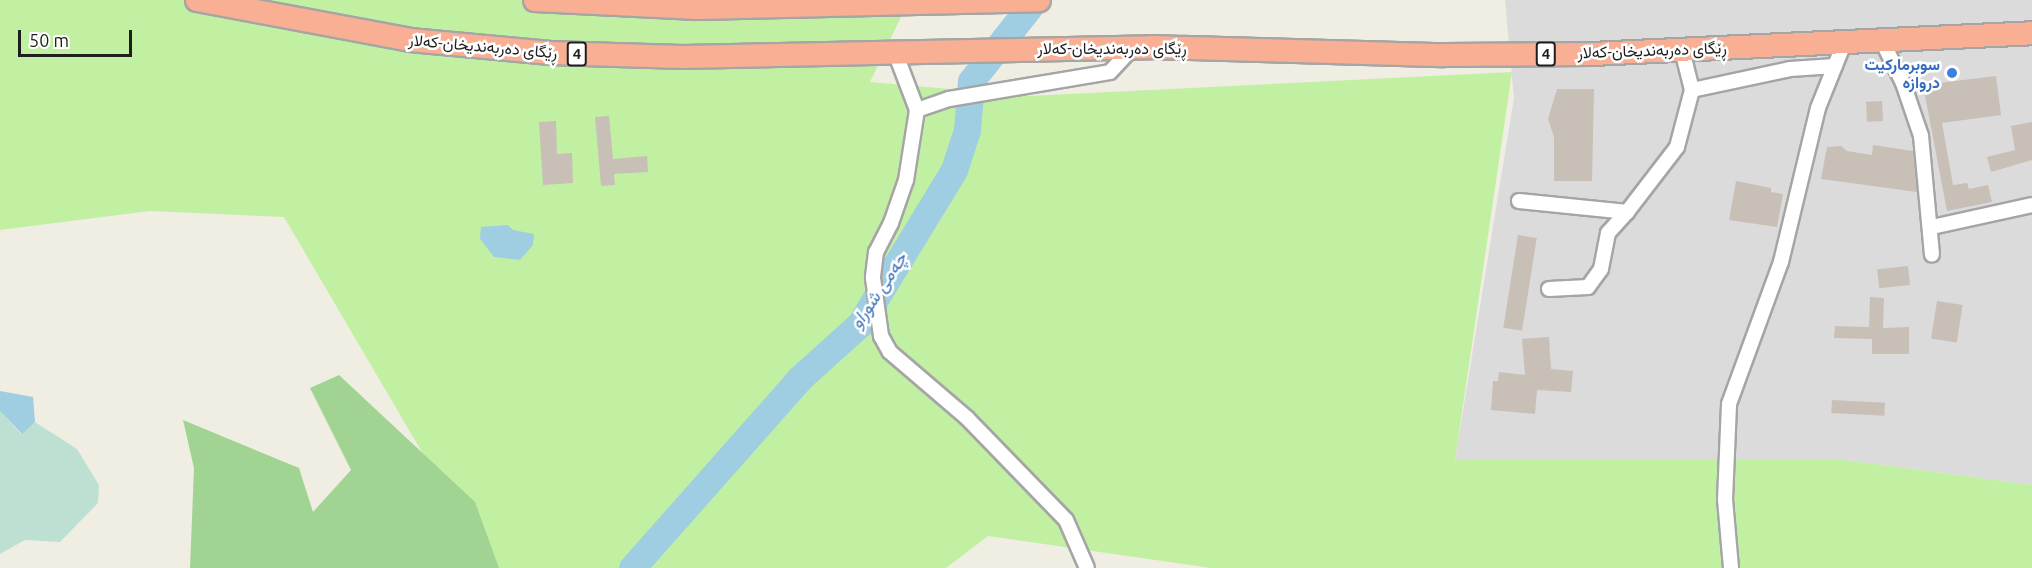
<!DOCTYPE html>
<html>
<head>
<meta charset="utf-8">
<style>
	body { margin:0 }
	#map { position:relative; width:2032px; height:568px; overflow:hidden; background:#f0ede3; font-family:Ubuntu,Vazirmatn,sans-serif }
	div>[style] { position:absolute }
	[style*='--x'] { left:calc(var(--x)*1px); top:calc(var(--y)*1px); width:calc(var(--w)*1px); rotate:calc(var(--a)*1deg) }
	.residential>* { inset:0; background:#dcdbdb }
	.grass>* { inset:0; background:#c2f0a3 }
	.forest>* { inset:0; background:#a1d493 }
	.wetland>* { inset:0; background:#bee0d3 }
	.water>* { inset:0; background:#9fcde2 }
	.river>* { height:27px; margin:-13.5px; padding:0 13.5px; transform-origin:13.5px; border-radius:13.5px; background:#9fcde2 }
	.building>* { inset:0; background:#c8bfb6; transform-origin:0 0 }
	.roads { filter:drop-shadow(2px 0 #a5a5a5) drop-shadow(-2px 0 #a5a5a5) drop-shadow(0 2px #a5a5a5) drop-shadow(0 -2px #a5a5a5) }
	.minor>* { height:14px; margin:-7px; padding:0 7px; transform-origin:7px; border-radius:7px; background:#fff }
	.trunk>* { height:22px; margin:-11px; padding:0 11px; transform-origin:11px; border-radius:11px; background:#f8af93 }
	.dots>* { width:16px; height:16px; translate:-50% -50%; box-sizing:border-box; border:3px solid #fff; border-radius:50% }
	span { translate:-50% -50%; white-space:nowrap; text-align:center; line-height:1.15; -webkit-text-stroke:5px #fff; paint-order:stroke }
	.shield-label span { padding:2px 4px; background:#fff; border:2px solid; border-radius:4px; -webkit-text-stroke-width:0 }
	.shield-label { font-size:15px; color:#1e1e1e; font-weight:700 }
	.street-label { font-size:16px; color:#1e1e1e }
	.shop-label { font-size:16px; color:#366cbe; font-weight:700 }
	.right { translate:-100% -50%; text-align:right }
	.water-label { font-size:18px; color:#4072b8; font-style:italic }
	.scale { position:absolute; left:18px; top:30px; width:114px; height:27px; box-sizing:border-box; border:3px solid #1e1e1e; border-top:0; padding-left:8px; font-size:18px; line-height:21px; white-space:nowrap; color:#1e1e1e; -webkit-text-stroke:4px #fff; paint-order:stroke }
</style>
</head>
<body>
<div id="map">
	<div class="residential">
		<i style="clip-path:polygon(1505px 0,2032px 0,2032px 485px,1845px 460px,1455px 460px,1514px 98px)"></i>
	</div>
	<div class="grass">
		<i style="clip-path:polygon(0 0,909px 0,870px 82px,1028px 96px,1512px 72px,1455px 460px,1845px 460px,2032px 485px,2032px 568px,1211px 568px,988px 536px,946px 568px,428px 568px,443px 488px,284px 217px,150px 211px,0 230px)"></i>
	</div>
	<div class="forest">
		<i style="clip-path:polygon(339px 375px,475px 502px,499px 568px,190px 568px,194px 468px,183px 420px,299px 468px,313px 512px,351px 470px,310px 388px)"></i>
	</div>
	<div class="wetland">
		<i style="clip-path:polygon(0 411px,21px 434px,35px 422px,77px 449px,99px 485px,98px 503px,60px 542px,25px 540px,0 554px)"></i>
	</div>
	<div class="water">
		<i style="clip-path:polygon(508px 225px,513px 230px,534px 234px,533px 245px,520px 260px,494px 257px,480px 239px,481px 227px)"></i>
		<i style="clip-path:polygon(0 391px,33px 397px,35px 422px,22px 434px,0 411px)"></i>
	</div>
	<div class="river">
		<i style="--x:632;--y:568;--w:254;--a:-48.5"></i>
		<i style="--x:800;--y:378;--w:81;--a:-42"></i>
		<i style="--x:860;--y:324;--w:180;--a:-58.6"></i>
		<i style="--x:954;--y:170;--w:42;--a:-72"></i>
		<i style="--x:967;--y:130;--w:49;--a:-85.3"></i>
		<i style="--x:971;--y:81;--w:103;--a:-51.7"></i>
	</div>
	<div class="building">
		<i style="clip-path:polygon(1996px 76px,2001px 115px,1942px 123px,1953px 185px,1967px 183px,1969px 189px,1988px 185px,1992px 202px,1947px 211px,1923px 85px)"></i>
		<i style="clip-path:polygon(1557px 89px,1594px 89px,1592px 181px,1554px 181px,1554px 137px,1548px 119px)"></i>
		<i style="left:1882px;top:101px;width:20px;height:16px;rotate:87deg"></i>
		<i style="clip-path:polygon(609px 116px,613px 159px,647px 156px,648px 172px,614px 174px,615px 185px,601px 186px,595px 117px)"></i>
		<i style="clip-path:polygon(556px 121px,557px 154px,572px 153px,573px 183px,543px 185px,539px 122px)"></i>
		<i style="clip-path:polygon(2032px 122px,2032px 160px,1991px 172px,1987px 157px,2015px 150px,2011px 126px)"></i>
		<i style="clip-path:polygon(1873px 145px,1913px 151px,1917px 192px,1821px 179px,1827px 147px,1841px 146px,1847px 151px,1872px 155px)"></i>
		<i style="clip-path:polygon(1736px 181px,1771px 188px,1771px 192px,1783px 194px,1777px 227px,1729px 220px)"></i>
		<i style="left:1518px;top:235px;width:19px;height:94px;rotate:9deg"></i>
		<i style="left:1908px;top:266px;width:19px;height:31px;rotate:84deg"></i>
		<i style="clip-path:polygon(1870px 297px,1884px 298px,1883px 328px,1909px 327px,1909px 354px,1872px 354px,1872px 339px,1834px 338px,1835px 326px,1869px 327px)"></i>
		<i style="left:1937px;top:301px;width:26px;height:38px;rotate:9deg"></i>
		<i style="clip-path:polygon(1549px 337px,1551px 369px,1573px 371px,1571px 392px,1537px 390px,1535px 414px,1491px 410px,1493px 381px,1498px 381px,1499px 372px,1525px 375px,1522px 339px)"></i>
		<i style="left:1832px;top:400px;width:53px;height:13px;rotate:3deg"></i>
	</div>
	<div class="roads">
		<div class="minor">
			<i style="--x:1881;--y:39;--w:49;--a:63.4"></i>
			<i style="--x:1903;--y:83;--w:56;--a:71.2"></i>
			<i style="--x:1921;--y:136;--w:119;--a:84.7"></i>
			<i style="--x:895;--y:52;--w:62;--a:69.2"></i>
			<i style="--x:917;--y:110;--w:71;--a:98.9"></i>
			<i style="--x:906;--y:180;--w:46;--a:109.2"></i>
			<i style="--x:891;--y:223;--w:33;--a:117"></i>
			<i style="--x:876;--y:252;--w:26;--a:97"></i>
			<i style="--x:873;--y:278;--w:59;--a:82.1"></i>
			<i style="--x:881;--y:336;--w:18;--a:61"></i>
			<i style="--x:890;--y:352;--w:101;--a:40.6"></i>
			<i style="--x:967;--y:418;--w:142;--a:45.9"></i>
			<i style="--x:1066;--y:520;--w:52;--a:66.4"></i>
			<i style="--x:1692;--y:90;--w:100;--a:-12.1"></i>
			<i style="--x:1790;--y:69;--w:45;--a:-3.8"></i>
			<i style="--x:917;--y:110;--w:34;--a:-19"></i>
			<i style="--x:949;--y:99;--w:163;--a:-9.5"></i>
			<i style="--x:1110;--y:72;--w:34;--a:-47"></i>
			<i style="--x:1519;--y:201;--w:109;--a:5.8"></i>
			<i style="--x:1627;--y:212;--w:82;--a:-52.4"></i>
			<i style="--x:1677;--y:147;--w:59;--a:-75.3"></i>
			<i style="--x:1692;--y:90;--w:41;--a:-104"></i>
			<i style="--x:1932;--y:227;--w:102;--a:-12.4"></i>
			<i style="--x:1549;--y:289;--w:39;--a:-3"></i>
			<i style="--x:1588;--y:287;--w:22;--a:-54"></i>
			<i style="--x:1601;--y:269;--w:37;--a:-79"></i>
			<i style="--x:1608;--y:233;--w:28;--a:-48"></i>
			<i style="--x:1731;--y:568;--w:68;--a:-95"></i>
			<i style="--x:1725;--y:500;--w:96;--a:-87.6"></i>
			<i style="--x:1729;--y:404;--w:151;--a:-69.9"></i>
			<i style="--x:1781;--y:262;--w:158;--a:-76.5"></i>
			<i style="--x:1818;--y:108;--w:72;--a:-68.1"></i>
		</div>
		<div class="trunk">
			<i style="--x:197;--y:0;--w:217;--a:10.6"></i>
			<i style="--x:410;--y:40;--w:141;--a:5.3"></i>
			<i style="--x:550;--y:53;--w:133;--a:1.7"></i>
			<i style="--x:683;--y:57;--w:468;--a:-1.2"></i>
			<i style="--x:1151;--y:47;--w:292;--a:1.6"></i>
			<i style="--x:1443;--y:55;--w:149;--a:-0.4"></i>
			<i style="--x:1592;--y:54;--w:441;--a:-2.7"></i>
			<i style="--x:535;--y:0;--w:163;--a:2.8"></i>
			<i style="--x:698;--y:8;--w:341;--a:-1.3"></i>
		</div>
	</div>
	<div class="dots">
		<i style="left:1952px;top:73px;background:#3f7fe0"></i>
	</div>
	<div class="shield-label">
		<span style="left:577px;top:54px">4</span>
		<span style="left:1546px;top:54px">4</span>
	</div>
	<div class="street-label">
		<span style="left:483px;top:46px;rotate:5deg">ڕێگای دەربەندیخان-کەلار</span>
		<span style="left:1112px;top:48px">ڕێگای دەربەندیخان-کەلار</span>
		<span style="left:1652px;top:50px;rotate:-2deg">ڕێگای دەربەندیخان-کەلار</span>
	</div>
	<div class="shop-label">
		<span class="right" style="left:1940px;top:73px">سوبرماركيت<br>دروازه</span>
	</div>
	<div class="water-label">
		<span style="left:878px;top:290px;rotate:-56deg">چەمی شوراو</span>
	</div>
	<div class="scale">50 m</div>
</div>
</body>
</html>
